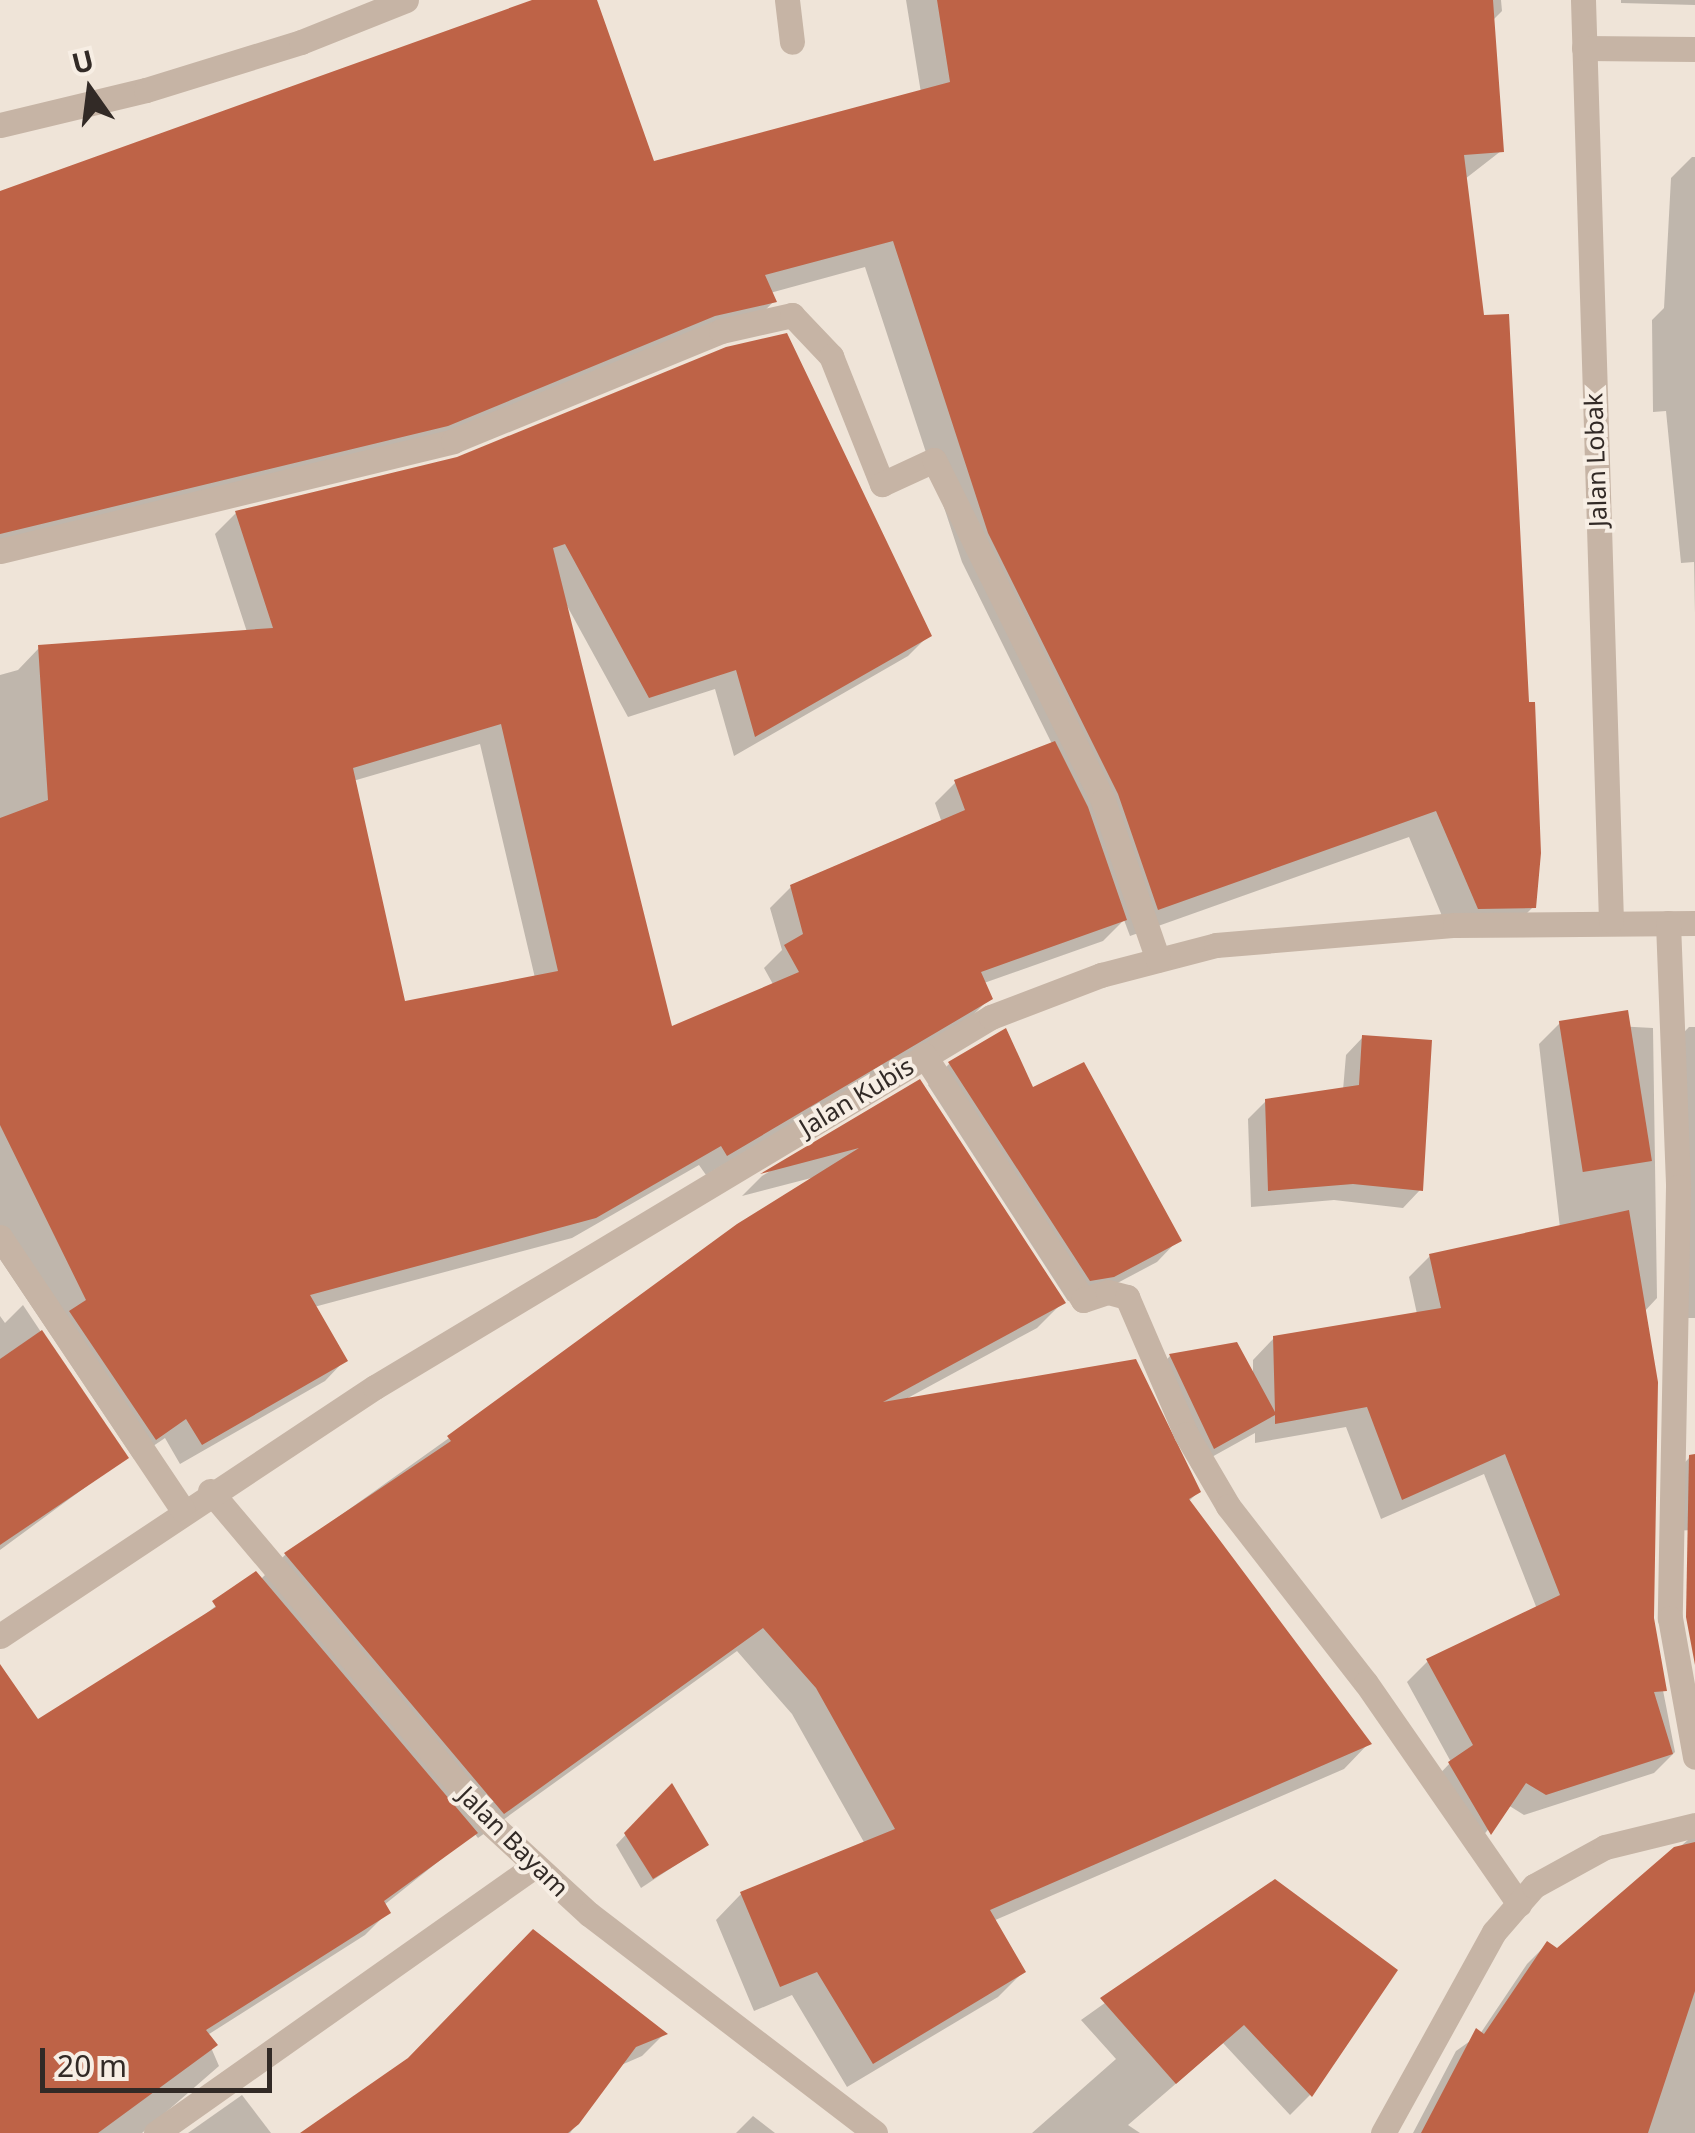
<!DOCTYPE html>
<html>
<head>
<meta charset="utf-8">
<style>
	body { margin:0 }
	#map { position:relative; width:1695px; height:2133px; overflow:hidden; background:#efe4d8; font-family:"Noto Sans",sans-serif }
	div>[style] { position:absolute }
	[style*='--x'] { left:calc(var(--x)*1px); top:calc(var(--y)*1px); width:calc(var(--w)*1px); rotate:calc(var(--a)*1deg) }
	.shadow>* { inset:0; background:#0003 }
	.building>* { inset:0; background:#be6347; transform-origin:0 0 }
	.service>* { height:25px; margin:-12.5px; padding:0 12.5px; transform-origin:12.5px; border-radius:12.5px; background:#c6b4a5 }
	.minor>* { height:25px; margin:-12.5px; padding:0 12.5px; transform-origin:12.5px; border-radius:12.5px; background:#c6b4a5 }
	span { translate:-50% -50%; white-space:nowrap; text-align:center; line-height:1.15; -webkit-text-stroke:8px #f7eee4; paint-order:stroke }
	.street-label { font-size:25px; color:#322a26 }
	.north { position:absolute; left:40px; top:40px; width:100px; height:100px; -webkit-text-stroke:8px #f7eee4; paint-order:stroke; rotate:346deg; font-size:28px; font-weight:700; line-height:40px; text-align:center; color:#322a26 }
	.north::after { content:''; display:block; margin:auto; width:35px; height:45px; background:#322a26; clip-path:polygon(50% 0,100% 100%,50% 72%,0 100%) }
	.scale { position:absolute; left:40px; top:2048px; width:232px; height:45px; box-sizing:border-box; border:5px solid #322a26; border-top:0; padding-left:12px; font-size:30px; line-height:35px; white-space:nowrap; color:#322a26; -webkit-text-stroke:8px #f7eee4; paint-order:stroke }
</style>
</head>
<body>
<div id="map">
	<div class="shadow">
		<i style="clip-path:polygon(evenodd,540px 0,594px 0,652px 164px,921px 93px,906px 0,1501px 0,1502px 11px,1492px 21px,1501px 151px,1465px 179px,1533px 907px,1505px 935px,1450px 935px,1409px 837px,1130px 936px,1124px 920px,1103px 941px,984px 983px,990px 998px,969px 1019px,706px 1175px,699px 1165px,572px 1238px,314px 1307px,345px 1360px,325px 1381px,180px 1464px,165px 1438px,134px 1459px,0 1259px,0 675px,18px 670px,39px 648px,247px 632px,215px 534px,236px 513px,458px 459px,929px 635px,908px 656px,734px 756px,715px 689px,628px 717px,566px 604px,670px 1029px,774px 986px,764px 968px,782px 950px,770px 908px,791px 887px,942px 823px,935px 803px,955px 783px,1052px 744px,962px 562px,865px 267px,770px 293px,774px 301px,747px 329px,418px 452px,0 554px,0 193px,540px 0,480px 744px,535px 978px,403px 1004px,353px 781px,480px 744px)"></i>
		<i style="clip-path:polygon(1621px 0,1695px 0,1695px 5px,1621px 3px)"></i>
		<i style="clip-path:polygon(1692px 157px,1695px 157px,1695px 614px,1694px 562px,1681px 563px,1666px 411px,1653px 412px,1652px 320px,1664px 308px,1671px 178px)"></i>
		<i style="clip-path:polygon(1560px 1023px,1653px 1028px,1657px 1298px,1644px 1312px,1632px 1531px,1675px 1752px,1654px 1773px,1524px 1815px,1508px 1805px,1469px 1853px,1429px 1785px,1451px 1762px,1407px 1682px,1428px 1661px,1537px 1609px,1484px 1474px,1381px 1519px,1346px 1427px,1255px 1443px,1255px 1433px,1192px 1468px,1150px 1377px,1170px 1356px,1253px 1377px,1253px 1360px,1274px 1338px,1417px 1314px,1409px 1277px,1430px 1256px,1560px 1228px,1539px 1044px)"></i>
		<i style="clip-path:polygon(1689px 1027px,1695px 1027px,1695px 1318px,1674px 1318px,1670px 1047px)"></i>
		<i style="clip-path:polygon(1363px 1037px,1420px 1190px,1403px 1208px,1334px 1200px,1251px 1207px,1248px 1119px,1266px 1101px,1343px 1090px,1346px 1055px)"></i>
		<i style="clip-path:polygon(949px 1064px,1031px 1090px,1178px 1240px,1157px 1262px,1091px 1297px,1068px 1301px,928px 1085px)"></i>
		<i style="clip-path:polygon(919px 1082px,1062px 1303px,1037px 1328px,904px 1400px,1198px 1492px,1188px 1502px,1368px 1744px,1344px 1769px,993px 1921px,1023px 1972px,998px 1997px,847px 2087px,792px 1995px,754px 2011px,716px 1920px,741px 1894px,865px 1844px,792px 1714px,737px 1651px,478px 1838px,474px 1833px,384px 1905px,388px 1912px,365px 1935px,206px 2036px,219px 2066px,142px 2133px,0 2133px,0 1695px,37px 1723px,190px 1626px,256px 1575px,260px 1580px,285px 1555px,815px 1177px,742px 1196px,762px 1176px)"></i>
		<i style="clip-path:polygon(23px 1305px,125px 1458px,0 1550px,0 1316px,5px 1323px)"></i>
		<i style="clip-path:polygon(1690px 1457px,1695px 1530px,1668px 1531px,1669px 1479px)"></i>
		<i style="clip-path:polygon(671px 1787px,706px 1845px,641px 1888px,616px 1845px)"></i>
		<i style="clip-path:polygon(1695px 1834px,1695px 2133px,1413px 2133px,1456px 2051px,1480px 2034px,1527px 1964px,1547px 1944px,1557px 1951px)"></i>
		<i style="clip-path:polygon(1275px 1882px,1310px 2095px,1290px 2115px,1223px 2043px,1128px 2125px,1140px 2133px,1032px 2133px,1116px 2059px,1081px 2020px)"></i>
		<i style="clip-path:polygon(664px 2034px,642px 2056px,619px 2066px,570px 2133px,304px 2133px)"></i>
		<i style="clip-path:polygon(242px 2095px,271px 2133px,188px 2133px)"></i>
		<i style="clip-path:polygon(753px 2116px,775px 2133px,736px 2133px)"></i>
	</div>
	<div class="building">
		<i style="clip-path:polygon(532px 0,597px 0,654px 161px,950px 82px,937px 0,1493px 0,1504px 152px,1464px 155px,1484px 315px,1509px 314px,1529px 702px,1535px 702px,1541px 853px,1536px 908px,1478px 909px,1436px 811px,1158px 910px,1118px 794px,988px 533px,893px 241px,765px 275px,777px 302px,715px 316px,448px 426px,0 534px,0 191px)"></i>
		<i style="clip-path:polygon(evenodd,787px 333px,932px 636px,755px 737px,736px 670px,649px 698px,565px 544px,553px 548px,672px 1026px,799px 972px,784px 945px,803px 934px,790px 885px,965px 810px,954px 780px,1055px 741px,1088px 807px,1127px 920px,981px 972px,993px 999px,727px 1156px,721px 1146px,596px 1218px,310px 1295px,348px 1361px,202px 1445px,186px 1419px,156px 1440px,69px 1311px,86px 1300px,0 1125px,0 818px,48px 800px,38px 645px,273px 628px,235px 511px,457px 457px,726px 347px,787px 333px,501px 724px,558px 971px,405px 1001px,353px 768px,501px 724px)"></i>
		<i style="left:1628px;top:1010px;width:153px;height:70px;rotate:81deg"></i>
		<i style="clip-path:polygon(1006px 1028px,1033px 1087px,1084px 1062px,1182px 1241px,1114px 1277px,1090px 1281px,948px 1062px)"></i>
		<i style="clip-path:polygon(1362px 1035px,1432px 1040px,1423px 1191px,1353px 1184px,1268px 1191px,1265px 1099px,1359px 1085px)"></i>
		<i style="clip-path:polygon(920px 1079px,1066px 1303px,883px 1402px,1136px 1359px,1201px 1492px,1189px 1499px,1372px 1744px,990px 1910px,1026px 1972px,873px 2064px,817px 1972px,780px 1987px,740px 1892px,895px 1829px,816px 1688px,763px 1628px,504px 1814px,284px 1553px,451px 1441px,447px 1436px,737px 1224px,859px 1148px,760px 1174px)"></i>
		<i style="clip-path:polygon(1629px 1210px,1658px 1382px,1654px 1618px,1667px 1691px,1654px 1692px,1673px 1754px,1546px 1795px,1526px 1783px,1491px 1835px,1448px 1762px,1473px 1745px,1426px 1659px,1560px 1595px,1505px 1454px,1402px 1500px,1367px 1407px,1275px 1424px,1275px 1415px,1214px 1449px,1169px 1354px,1237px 1342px,1275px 1412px,1273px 1336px,1441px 1308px,1429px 1254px)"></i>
		<i style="clip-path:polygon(42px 1330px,129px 1458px,0 1545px,0 1359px)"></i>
		<i style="clip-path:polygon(1695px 1454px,1695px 1665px,1686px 1617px,1689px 1455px)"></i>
		<i style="clip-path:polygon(256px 1571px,478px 1833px,384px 1901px,391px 1913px,206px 2030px,218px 2045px,98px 2133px,0 2133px,0 1664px,38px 1719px,216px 1607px,212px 1601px)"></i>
		<i style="clip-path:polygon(672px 1783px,709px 1845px,653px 1879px,624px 1833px)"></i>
		<i style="clip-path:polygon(1695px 1842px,1695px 1991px,1648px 2133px,1421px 2133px,1476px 2028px,1484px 2034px,1547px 1941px,1557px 1948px,1674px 1847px)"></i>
		<i style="clip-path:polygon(1275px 1879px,1398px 1970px,1312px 2097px,1244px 2025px,1176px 2084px,1100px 1998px)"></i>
		<i style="clip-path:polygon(533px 1929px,668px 2034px,636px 2047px,579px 2124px,568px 2133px,300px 2133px,408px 2058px)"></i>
	</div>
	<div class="service">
		<i style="--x:787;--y:0;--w:42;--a:83.2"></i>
		<i style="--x:0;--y:125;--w:150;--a:-13.5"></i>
		<i style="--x:146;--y:90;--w:162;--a:-17.2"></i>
		<i style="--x:301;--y:42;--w:113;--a:-21.8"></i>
		<i style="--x:210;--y:1491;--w:436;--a:49.8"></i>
		<i style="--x:491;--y:1824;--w:133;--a:42.6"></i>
		<i style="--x:589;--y:1914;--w:360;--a:37.4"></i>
		<i style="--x:0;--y:1636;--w:450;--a:-33.6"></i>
		<i style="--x:375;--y:1387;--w:719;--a:-30.99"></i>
		<i style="--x:991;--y:1017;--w:118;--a:-20.9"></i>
		<i style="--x:1101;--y:975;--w:119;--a:-14.6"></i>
		<i style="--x:1216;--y:945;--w:240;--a:-4.8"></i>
		<i style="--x:1455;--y:925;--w:240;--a:-0.5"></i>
		<i style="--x:156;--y:2133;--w:464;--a:-35.2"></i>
	</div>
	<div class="minor">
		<i style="--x:1583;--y:0;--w:921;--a:88.26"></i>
		<i style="--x:1584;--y:48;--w:111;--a:0.5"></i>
		<i style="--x:0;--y:551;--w:466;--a:-13.6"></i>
		<i style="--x:453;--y:441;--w:290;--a:-22.3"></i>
		<i style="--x:721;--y:331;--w:73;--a:-12.7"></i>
		<i style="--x:792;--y:315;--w:57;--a:46.4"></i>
		<i style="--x:831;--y:356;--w:138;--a:68.3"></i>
		<i style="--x:882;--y:484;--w:57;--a:-24.8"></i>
		<i style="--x:934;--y:460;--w:381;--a:63.6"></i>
		<i style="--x:1103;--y:801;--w:168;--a:70.9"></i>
		<i style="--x:1668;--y:923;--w:264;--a:87.8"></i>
		<i style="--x:1678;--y:1187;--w:431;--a:91.1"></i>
		<i style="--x:1670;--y:1618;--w:141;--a:79.8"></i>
		<i style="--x:924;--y:1055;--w:292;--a:57"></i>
		<i style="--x:1083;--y:1300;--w:26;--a:-18"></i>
		<i style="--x:1108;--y:1292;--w:20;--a:15"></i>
		<i style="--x:1127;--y:1297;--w:149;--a:66.7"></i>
		<i style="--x:1186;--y:1434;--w:83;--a:59.7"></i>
		<i style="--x:1228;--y:1506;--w:224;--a:52.1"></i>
		<i style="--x:1366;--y:1683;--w:269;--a:55.3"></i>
		<i style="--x:0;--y:1237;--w:329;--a:56.2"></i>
		<i style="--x:1383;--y:2133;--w:230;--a:-61.1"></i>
		<i style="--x:1494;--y:1932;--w:61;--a:-49"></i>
		<i style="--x:1534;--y:1886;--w:81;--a:-28.8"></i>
		<i style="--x:1605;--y:1847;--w:93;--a:-13.7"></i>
	</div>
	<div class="street-label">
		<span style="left:1595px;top:460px;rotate:-92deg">Jalan Lobak</span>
		<span style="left:856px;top:1096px;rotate:-31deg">Jalan Kubis</span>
		<span style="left:514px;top:1841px;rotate:45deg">Jalan Bayam</span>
	</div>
	<div class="north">U</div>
	<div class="scale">20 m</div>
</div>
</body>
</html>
